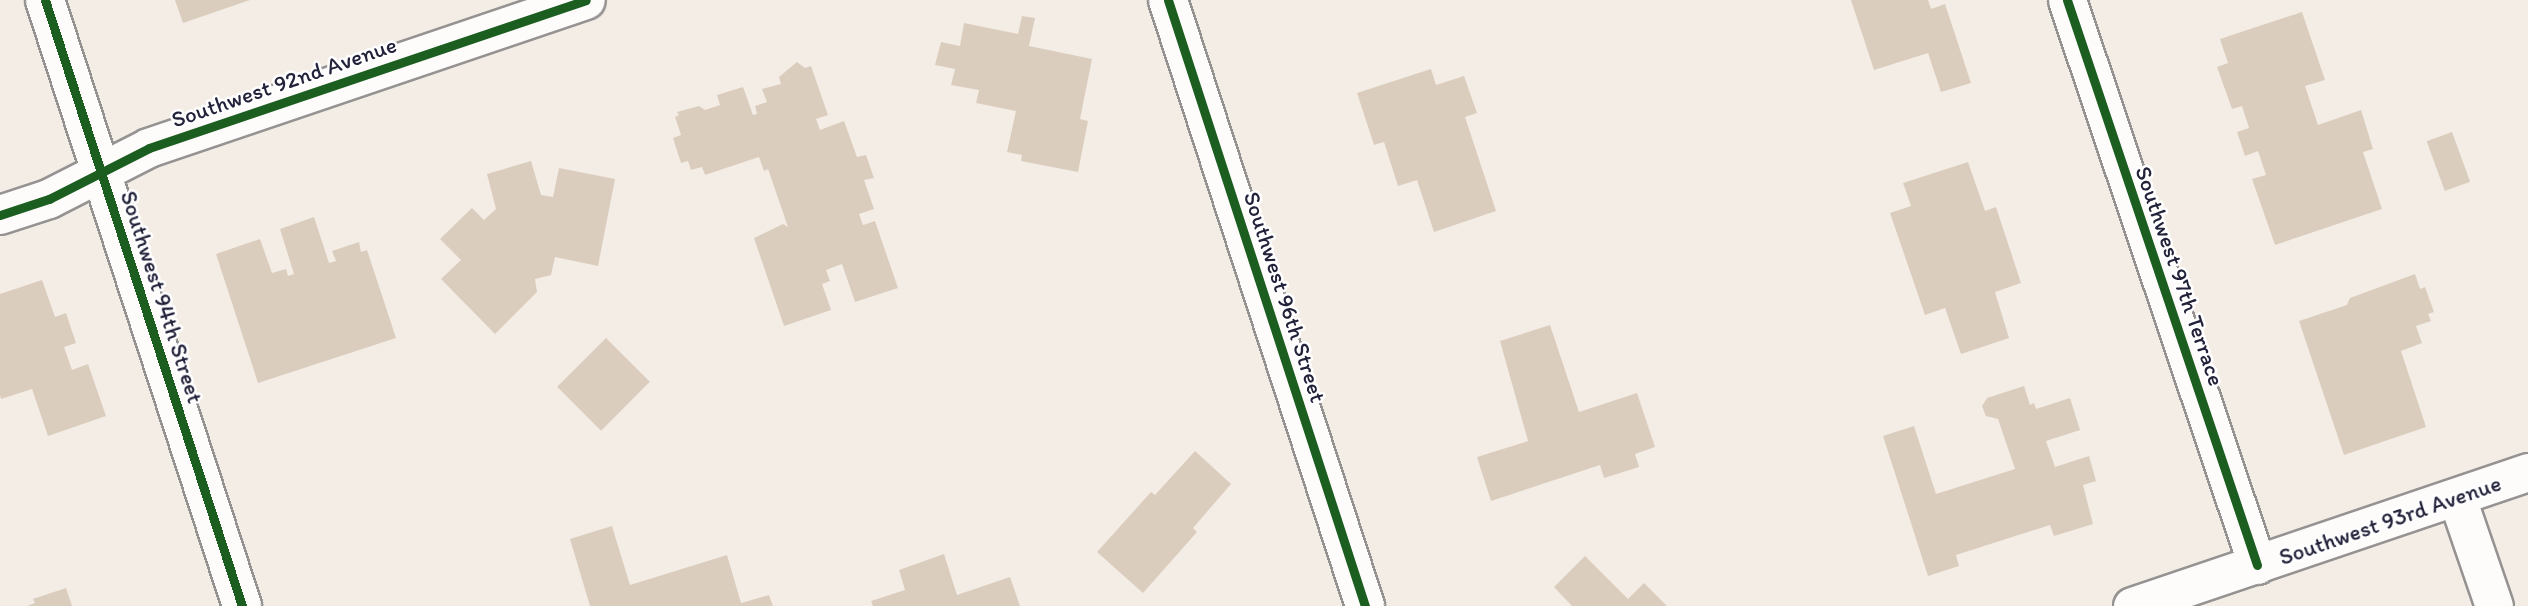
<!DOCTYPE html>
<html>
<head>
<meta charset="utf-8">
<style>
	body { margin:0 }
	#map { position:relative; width:2528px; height:606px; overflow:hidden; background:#f4ede6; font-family:Itim,sans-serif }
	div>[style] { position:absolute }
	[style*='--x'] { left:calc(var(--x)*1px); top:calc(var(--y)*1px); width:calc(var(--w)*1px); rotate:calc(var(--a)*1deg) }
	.building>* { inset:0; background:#dbcdbd; transform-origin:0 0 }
	.roads { filter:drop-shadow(2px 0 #959292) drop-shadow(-2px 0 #959292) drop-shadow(0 2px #959292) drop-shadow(0 -2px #959292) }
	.minor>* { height:37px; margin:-18.5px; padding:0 18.5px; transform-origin:18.5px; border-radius:18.5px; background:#fdfcfb }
	.tertiary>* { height:38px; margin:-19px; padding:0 19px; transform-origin:19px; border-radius:19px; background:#fdfcfb }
	.cycleway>* { height:9px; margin:-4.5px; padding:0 4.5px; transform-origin:4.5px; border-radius:4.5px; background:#1b5e20 }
	span { translate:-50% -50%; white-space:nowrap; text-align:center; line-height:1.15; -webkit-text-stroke:5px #fff; paint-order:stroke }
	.street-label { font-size:23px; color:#22223b }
</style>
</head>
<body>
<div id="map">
	<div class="building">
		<i style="clip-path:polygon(175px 0,250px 0,183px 23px)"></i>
		<i style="clip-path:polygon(1851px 0,1928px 0,1931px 9px,1945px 4px,1971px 83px,1941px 92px,1928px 53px,1874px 70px)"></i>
		<i style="clip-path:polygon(2302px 12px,2325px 80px,2305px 86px,2318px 125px,2361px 110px,2373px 149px,2363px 152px,2382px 209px,2275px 245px,2252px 179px,2266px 175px,2258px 151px,2245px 156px,2237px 132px,2249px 128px,2242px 106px,2232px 109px,2217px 67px,2228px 63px,2220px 39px)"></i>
		<i style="clip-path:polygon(1022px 16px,1035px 18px,1029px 46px,1092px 59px,1080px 119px,1088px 121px,1078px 172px,1021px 161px,1022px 155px,1007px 152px,1016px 111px,976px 103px,979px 90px,951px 85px,955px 69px,935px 65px,941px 42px,960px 46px,964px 23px,1018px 34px)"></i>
		<i style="clip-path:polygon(797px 62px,805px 68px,811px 66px,828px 115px,816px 119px,820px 130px,844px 121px,857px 157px,866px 155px,874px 178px,864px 180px,874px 209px,859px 214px,863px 225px,875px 221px,898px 288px,855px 302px,842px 264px,826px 270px,830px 281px,822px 284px,831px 310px,784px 326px,754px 238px,783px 224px,788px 227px,768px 169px,764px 171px,759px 157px,705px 175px,702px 167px,691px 170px,688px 161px,681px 163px,673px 138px,681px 135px,675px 117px,679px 115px,677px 112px,699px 106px,705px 110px,720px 105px,717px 95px,743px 87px,753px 115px,757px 114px,755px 106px,767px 102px,762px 89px,781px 84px,779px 77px)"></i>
		<i style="clip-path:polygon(1431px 69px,1436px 85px,1464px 76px,1477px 113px,1465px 117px,1496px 211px,1434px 232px,1417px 180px,1398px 186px,1384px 142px,1374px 145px,1357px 93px)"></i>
		<i style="left:2452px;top:132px;width:53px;height:27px;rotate:70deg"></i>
		<i style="clip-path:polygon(531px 161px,541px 195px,553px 197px,559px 168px,615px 179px,598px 266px,555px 257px,551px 275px,535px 279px,537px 292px,495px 334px,441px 279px,461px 260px,440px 239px,472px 208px,484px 220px,496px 209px,487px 174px)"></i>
		<i style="clip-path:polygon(1968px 162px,1985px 211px,1996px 207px,2021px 283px,1995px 292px,2009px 338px,1961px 354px,1945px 308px,1925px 315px,1890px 213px,1911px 206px,1903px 183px)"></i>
		<i style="clip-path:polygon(314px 217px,329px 263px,336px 261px,332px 251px,359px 242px,361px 252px,367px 250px,396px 338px,258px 383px,216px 254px,260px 239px,272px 273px,286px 269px,288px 276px,294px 274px,280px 229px)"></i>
		<i style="clip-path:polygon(2415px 274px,2420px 289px,2425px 287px,2434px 312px,2428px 314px,2431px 321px,2416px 326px,2422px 343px,2401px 351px,2426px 427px,2344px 455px,2299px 321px,2347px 305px,2350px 298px)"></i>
		<i style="clip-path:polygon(42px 280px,55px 317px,66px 313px,76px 343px,64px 347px,72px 370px,88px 364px,106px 416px,48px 436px,32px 389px,1px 399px,0 395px,0 294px)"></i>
		<i style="clip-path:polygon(1550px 325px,1579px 412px,1637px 393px,1655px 447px,1635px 454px,1639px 467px,1604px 478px,1600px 465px,1491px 501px,1477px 457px,1528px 441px,1500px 341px)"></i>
		<i style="left:606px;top:338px;width:62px;height:69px;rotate:45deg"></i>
		<i style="clip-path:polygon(2024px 386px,2030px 405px,2034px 403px,2036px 409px,2070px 398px,2080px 430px,2046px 441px,2055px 467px,2089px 456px,2096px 481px,2083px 485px,2093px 524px,2054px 536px,2050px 525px,1956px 555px,1959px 566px,1928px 576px,1883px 436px,1914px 426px,1936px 494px,2015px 469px,1998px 419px,1986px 416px,1982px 406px,1987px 398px)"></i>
		<i style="clip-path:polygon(1195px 451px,1231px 484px,1193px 528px,1197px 532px,1143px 593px,1097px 552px,1151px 492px,1155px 495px)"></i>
		<i style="clip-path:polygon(612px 526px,630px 585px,727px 555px,741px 603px,769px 595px,773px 606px,590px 606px,570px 539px)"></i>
		<i style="clip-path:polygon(944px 554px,957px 595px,1010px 577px,1020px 606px,873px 606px,871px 601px,905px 590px,899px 570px)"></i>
		<i style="clip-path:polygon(1585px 556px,1628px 599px,1644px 583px,1667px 606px,1572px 606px,1554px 587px)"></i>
		<i style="clip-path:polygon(66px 588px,72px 606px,27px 606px,35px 603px,33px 599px)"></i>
	</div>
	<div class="roads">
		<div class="minor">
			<i style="--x:2067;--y:0;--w:596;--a:71.41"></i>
			<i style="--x:2457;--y:498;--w:114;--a:71.1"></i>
			<i style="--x:2132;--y:606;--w:418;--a:-18.7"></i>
		</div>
		<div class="tertiary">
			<i style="--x:45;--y:0;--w:637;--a:71.99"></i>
			<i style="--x:1168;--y:0;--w:637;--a:71.99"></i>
			<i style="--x:0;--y:215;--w:52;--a:-18.1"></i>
			<i style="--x:49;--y:199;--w:112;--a:-27"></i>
			<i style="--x:149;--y:148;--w:461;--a:-18.7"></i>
		</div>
	</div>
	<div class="cycleway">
		<i style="--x:45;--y:0;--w:637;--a:71.99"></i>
		<i style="--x:1168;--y:0;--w:637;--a:71.99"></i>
		<i style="--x:2067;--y:0;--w:596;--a:71.41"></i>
		<i style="--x:0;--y:215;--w:52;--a:-18.1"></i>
		<i style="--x:49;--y:199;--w:112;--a:-27"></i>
		<i style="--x:149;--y:148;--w:461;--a:-18.7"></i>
	</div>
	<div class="street-label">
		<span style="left:284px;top:82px;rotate:-19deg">Southwest 92nd Avenue</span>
		<span style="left:2180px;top:276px;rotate:71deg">Southwest 97th Terrace</span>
		<span style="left:162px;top:297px;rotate:72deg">Southwest 94th Street</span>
		<span style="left:1285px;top:297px;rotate:72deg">Southwest 96th Street</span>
		<span style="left:2390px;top:520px;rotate:-19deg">Southwest 93rd Avenue</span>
	</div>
</div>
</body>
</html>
